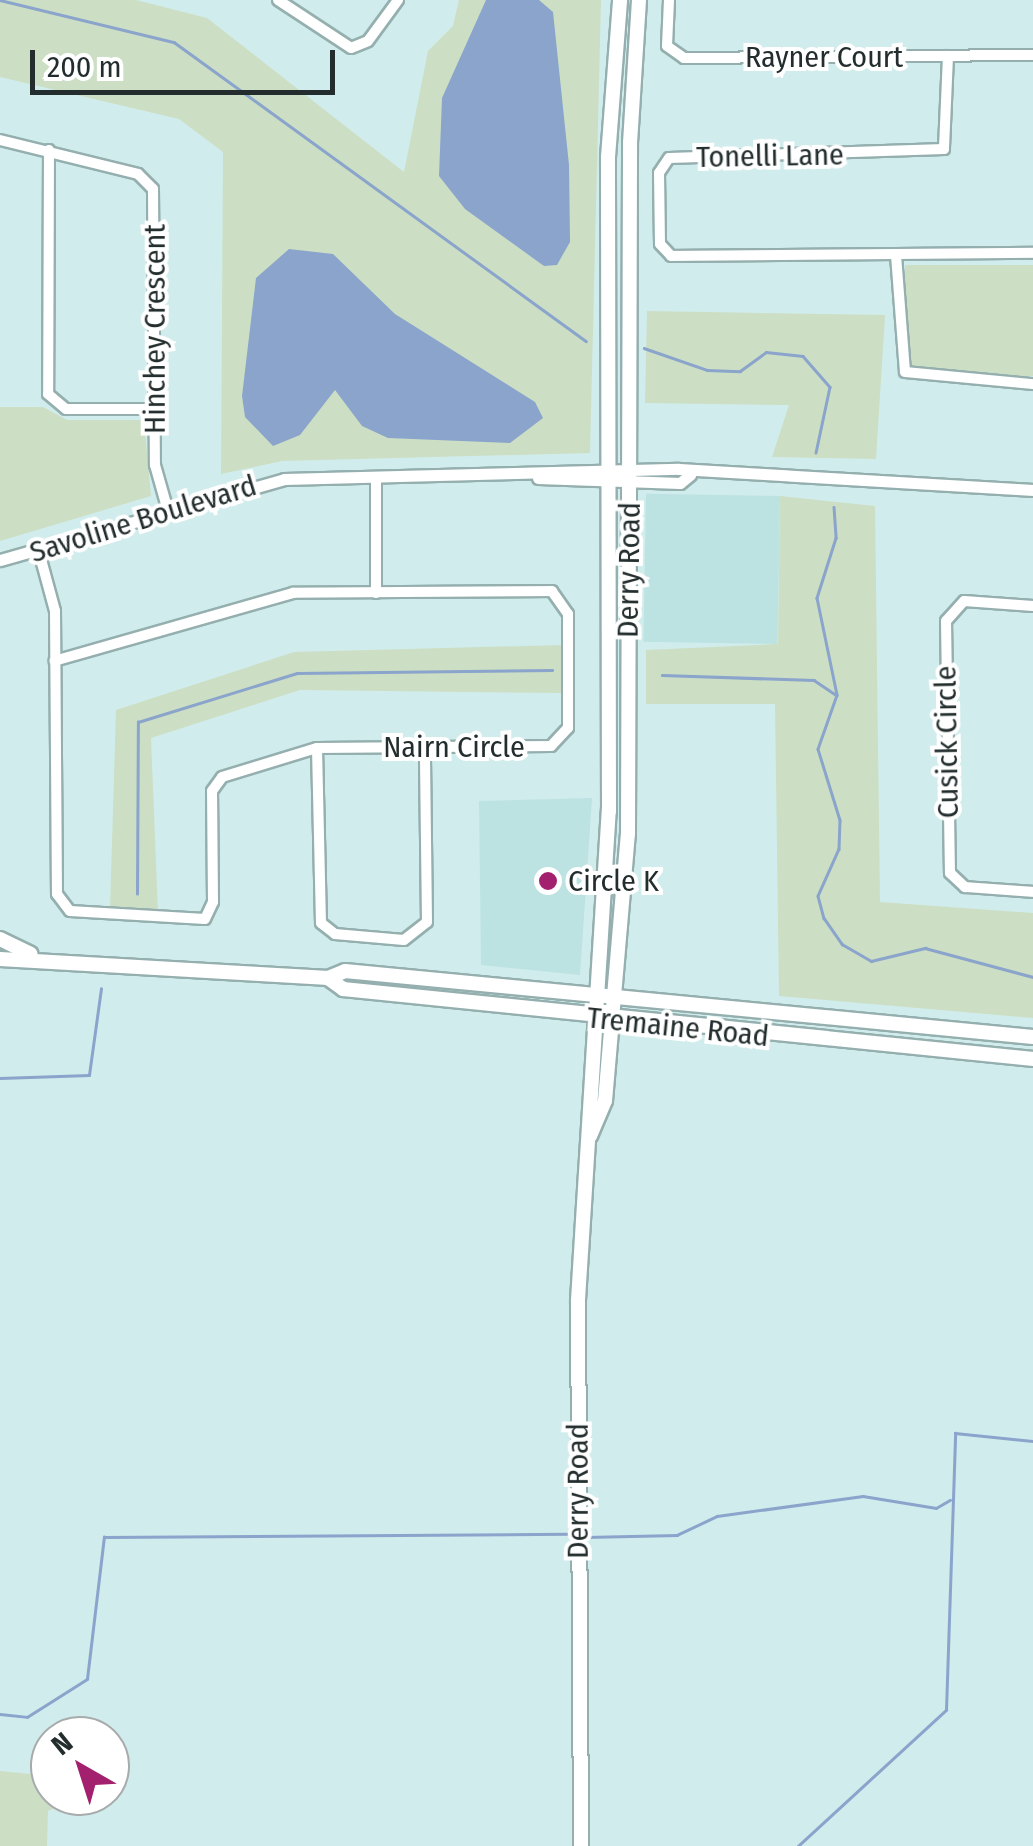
<!DOCTYPE html>
<html>
<head>
<meta charset="utf-8">
<style>
	body { margin:0 }
	#map { position:relative; width:1033px; height:1846px; overflow:hidden; background:#d1ecec; font-family:"Fira Sans Condensed",sans-serif }
	div>[style] { position:absolute }
	[style*='--x'] { left:calc(var(--x)*1px); top:calc(var(--y)*1px); width:calc(var(--w)*1px); rotate:calc(var(--a)*1deg) }
	.built>* { inset:0; background:#bde2e2; transform-origin:0 0 }
	.green>* { inset:0; background:#ccdfc4; transform-origin:0 0 }
	.water>* { inset:0; background:#8aa4cc }
	.stream>* { height:2.5px; margin:-1.25px; padding:0 1.25px; transform-origin:1.25px; border-radius:1.25px; background:#8aa4cc }
	.roads { filter:drop-shadow(2px 0 #95afaf) drop-shadow(-2px 0 #95afaf) drop-shadow(0 2px #95afaf) drop-shadow(0 -2px #95afaf) }
	.minor>* { height:10px; margin:-5px; padding:0 5px; transform-origin:5px; border-radius:5px; background:#fff }
	.tertiary>* { height:11px; margin:-5.5px; padding:0 5.5px; transform-origin:5.5px; border-radius:5.5px; background:#fff }
	.secondary>* { height:14px; margin:-7px; padding:0 7px; transform-origin:7px; border-radius:7px; background:#fff }
	.dots>* { width:28px; height:28px; translate:-50% -50%; box-sizing:border-box; border:5px solid #fff; border-radius:50% }
	span { translate:-50% -50%; white-space:nowrap; text-align:center; line-height:1.15; -webkit-text-stroke:8px #fff; paint-order:stroke }
	.street-label { font-size:30px; color:#232d2d }
	.poi-label { font-size:30px; color:#232d2d }
	.left { translate:0 -50%; text-align:left }
	.north { position:absolute; left:30px; top:1716px; width:100px; height:100px; box-sizing:border-box; background:#fff; border:2px solid #a7abab; border-radius:50%; rotate:321deg; font-size:28px; font-weight:700; line-height:40px; text-align:center; color:#232d2d }
	.north::after { content:''; display:block; margin:auto; width:35px; height:45px; background:#a3206e; clip-path:polygon(50% 0,100% 100%,50% 72%,0 100%) }
	.scale { position:absolute; left:30px; top:50px; width:305px; height:45px; box-sizing:border-box; border:5px solid #232d2d; border-top:0; padding-left:12px; font-size:30px; line-height:35px; white-space:nowrap; color:#232d2d; -webkit-text-stroke:8px #fff; paint-order:stroke }
</style>
</head>
<body>
<div id="map">
	<div class="built">
		<i style="left:780px;top:496px;width:148px;height:134px;rotate:91deg"></i>
		<i style="clip-path:polygon(592px 798px,580px 975px,481px 965px,479px 801px)"></i>
	</div>
	<div class="green">
		<i style="clip-path:polygon(0 0,136px 0,207px 18px,404px 172px,428px 51px,453px 26px,459px 0,601px 0,590px 453px,282px 461px,221px 474px,223px 152px,179px 119px,0 77px)"></i>
		<i style="left:1033px;top:265px;width:111px;height:128px;rotate:90deg"></i>
		<i style="clip-path:polygon(647px 311px,885px 315px,876px 459px,772px 457px,789px 405px,645px 403px)"></i>
		<i style="clip-path:polygon(0 407px,43px 407px,67px 420px,144px 420px,151px 496px,0 541px)"></i>
		<i style="clip-path:polygon(780px 496px,875px 506px,880px 902px,1033px 913px,1033px 1018px,779px 996px,775px 704px,646px 704px,646px 650px,778px 644px)"></i>
		<i style="clip-path:polygon(561px 645px,561px 693px,300px 690px,151px 738px,158px 912px,110px 908px,116px 710px,294px 652px)"></i>
		<i style="clip-path:polygon(0 1771px,50px 1776px,50px 1796px,83px 1796px,48px 1811px,47px 1846px,0 1846px)"></i>
	</div>
	<div class="water">
		<i style="clip-path:polygon(486px 0,539px 0,553px 12px,569px 165px,570px 242px,557px 265px,544px 266px,465px 209px,439px 176px,442px 98px)"></i>
		<i style="clip-path:polygon(289px 249px,333px 254px,395px 314px,535px 402px,543px 418px,510px 443px,388px 438px,362px 426px,335px 390px,300px 435px,273px 446px,245px 417px,242px 396px,256px 278px)"></i>
	</div>
	<div class="stream">
		<i style="--x:0;--y:0;--w:179;--a:13.6"></i>
		<i style="--x:174;--y:42;--w:509;--a:35.97"></i>
		<i style="--x:644;--y:348;--w:67;--a:19.2"></i>
		<i style="--x:707;--y:370;--w:33;--a:2"></i>
		<i style="--x:740;--y:371;--w:32;--a:-36"></i>
		<i style="--x:766;--y:352;--w:37;--a:6"></i>
		<i style="--x:803;--y:356;--w:41;--a:48.9"></i>
		<i style="--x:830;--y:387;--w:67;--a:102"></i>
		<i style="--x:834;--y:507;--w:31;--a:86"></i>
		<i style="--x:836;--y:538;--w:63;--a:107.6"></i>
		<i style="--x:817;--y:598;--w:99;--a:78.3"></i>
		<i style="--x:837;--y:695;--w:57;--a:109.4"></i>
		<i style="--x:818;--y:749;--w:74;--a:72.8"></i>
		<i style="--x:840;--y:820;--w:29;--a:92"></i>
		<i style="--x:839;--y:849;--w:51;--a:114.1"></i>
		<i style="--x:818;--y:896;--w:23;--a:75"></i>
		<i style="--x:824;--y:918;--w:32;--a:55"></i>
		<i style="--x:842;--y:944;--w:34;--a:30"></i>
		<i style="--x:871;--y:961;--w:56;--a:-13.5"></i>
		<i style="--x:925;--y:948;--w:112;--a:15"></i>
		<i style="--x:662;--y:675;--w:152;--a:1.9"></i>
		<i style="--x:814;--y:680;--w:25;--a:34"></i>
		<i style="--x:137;--y:894;--w:172;--a:-89.7"></i>
		<i style="--x:138;--y:722;--w:166;--a:-17.1"></i>
		<i style="--x:297;--y:673;--w:255;--a:-0.7"></i>
		<i style="--x:0;--y:1078;--w:89;--a:-1.9"></i>
		<i style="--x:89;--y:1075;--w:87;--a:-82.1"></i>
		<i style="--x:586;--y:1537;--w:91;--a:-1.3"></i>
		<i style="--x:677;--y:1535;--w:44;--a:-25.4"></i>
		<i style="--x:717;--y:1516;--w:147;--a:-7.8"></i>
		<i style="--x:863;--y:1496;--w:74;--a:9.3"></i>
		<i style="--x:936;--y:1508;--w:16;--a:-30"></i>
		<i style="--x:0;--y:1714;--w:27;--a:6"></i>
		<i style="--x:27;--y:1717;--w:71;--a:-32.3"></i>
		<i style="--x:87;--y:1679;--w:143;--a:-83.2"></i>
		<i style="--x:104;--y:1537;--w:464;--a:-0.4"></i>
		<i style="--x:798;--y:1846;--w:201;--a:-42.6"></i>
		<i style="--x:946;--y:1710;--w:277;--a:-88.1"></i>
		<i style="--x:955;--y:1433;--w:78;--a:5.9"></i>
	</div>
	<div class="roads">
		<div class="minor">
			<i style="--x:278;--y:0;--w:87;--a:33.3"></i>
			<i style="--x:351;--y:48;--w:18;--a:-22"></i>
			<i style="--x:368;--y:41;--w:51;--a:-53.8"></i>
			<i style="--x:669;--y:0;--w:46;--a:92.5"></i>
			<i style="--x:667;--y:46;--w:21;--a:35"></i>
			<i style="--x:684;--y:58;--w:349;--a:-0.5"></i>
			<i style="--x:948;--y:56;--w:93;--a:92.5"></i>
			<i style="--x:944;--y:149;--w:275;--a:178.1"></i>
			<i style="--x:669;--y:158;--w:18;--a:124"></i>
			<i style="--x:659;--y:173;--w:71;--a:89.2"></i>
			<i style="--x:660;--y:244;--w:16;--a:47"></i>
			<i style="--x:671;--y:256;--w:362;--a:-0.5"></i>
			<i style="--x:0;--y:140;--w:142;--a:13.8"></i>
			<i style="--x:138;--y:174;--w:21;--a:45"></i>
			<i style="--x:153;--y:189;--w:276;--a:89.6"></i>
			<i style="--x:155;--y:465;--w:48;--a:74.2"></i>
			<i style="--x:49;--y:150;--w:244;--a:90.2"></i>
			<i style="--x:48;--y:394;--w:23;--a:40"></i>
			<i style="--x:66;--y:409;--w:90;--a:0"></i>
			<i style="--x:896;--y:255;--w:117;--a:85.6"></i>
			<i style="--x:905;--y:372;--w:129;--a:5.4"></i>
			<i style="--x:376;--y:478;--w:115;--a:90"></i>
			<i style="--x:39;--y:552;--w:61;--a:74.8"></i>
			<i style="--x:55;--y:611;--w:283;--a:89.6"></i>
			<i style="--x:57;--y:894;--w:21;--a:53"></i>
			<i style="--x:70;--y:911;--w:135;--a:3.4"></i>
			<i style="--x:205;--y:919;--w:19;--a:-65"></i>
			<i style="--x:213;--y:902;--w:111;--a:-90.5"></i>
			<i style="--x:212;--y:791;--w:17;--a:-54"></i>
			<i style="--x:222;--y:777;--w:99;--a:-17"></i>
			<i style="--x:317;--y:748;--w:234;--a:-0.5"></i>
			<i style="--x:551;--y:746;--w:25;--a:-47"></i>
			<i style="--x:568;--y:728;--w:114;--a:-90"></i>
			<i style="--x:568;--y:614;--w:28;--a:-125"></i>
			<i style="--x:552;--y:591;--w:259;--a:179.6"></i>
			<i style="--x:293;--y:593;--w:248;--a:164.1"></i>
			<i style="--x:1033;--y:606;--w:69;--a:-175.9"></i>
			<i style="--x:964;--y:601;--w:27;--a:132"></i>
			<i style="--x:946;--y:621;--w:252;--a:89.1"></i>
			<i style="--x:950;--y:873;--w:21;--a:43"></i>
			<i style="--x:965;--y:887;--w:68;--a:4.2"></i>
			<i style="--x:317;--y:748;--w:175;--a:88.7"></i>
			<i style="--x:321;--y:923;--w:18;--a:38"></i>
			<i style="--x:335;--y:934;--w:69;--a:5"></i>
			<i style="--x:404;--y:940;--w:29;--a:-38"></i>
			<i style="--x:427;--y:922;--w:174;--a:-90.7"></i>
		</div>
		<div class="tertiary">
			<i style="--x:538;--y:478;--w:142;--a:2"></i>
			<i style="--x:680;--y:483;--w:13;--a:-39"></i>
			<i style="--x:0;--y:560;--w:295;--a:-15.9"></i>
			<i style="--x:284;--y:479;--w:395;--a:-1.5"></i>
			<i style="--x:679;--y:469;--w:355;--a:3.4"></i>
		</div>
		<div class="secondary">
			<i style="--x:0;--y:939;--w:34;--a:26"></i>
			<i style="--x:0;--y:959;--w:329;--a:3.3"></i>
			<i style="--x:328;--y:978;--w:18;--a:-22"></i>
			<i style="--x:345;--y:971;--w:691;--a:5.48"></i>
			<i style="--x:328;--y:978;--w:19;--a:36"></i>
			<i style="--x:343;--y:989;--w:694;--a:5.79"></i>
			<i style="--x:590;--y:1136;--w:38;--a:-67"></i>
			<i style="--x:605;--y:1101;--w:268;--a:-85.1"></i>
			<i style="--x:628;--y:834;--w:691;--a:-89.83"></i>
			<i style="--x:630;--y:143;--w:143;--a:-86.4"></i>
			<i style="--x:581;--y:1846;--w:546;--a:-90.31"></i>
			<i style="--x:578;--y:1300;--w:490;--a:-86.4"></i>
			<i style="--x:609;--y:811;--w:654;--a:-90.09"></i>
			<i style="--x:608;--y:157;--w:157;--a:-85.6"></i>
		</div>
	</div>
	<div class="dots">
		<i style="left:548px;top:881px;background:#a3206e"></i>
	</div>
	<div class="street-label">
		<span style="left:824px;top:57px">Rayner Court</span>
		<span style="left:770px;top:156px;rotate:-1deg">Tonelli Lane</span>
		<span style="left:155px;top:329px;rotate:-90deg">Hinchey Crescent</span>
		<span style="left:143px;top:519px;rotate:-17deg">Savoline Boulevard</span>
		<span style="left:629px;top:570px;rotate:-89deg">Derry Road</span>
		<span style="left:947px;top:742px;rotate:-91deg">Cusick Circle</span>
		<span style="left:454px;top:747px">Nairn Circle</span>
		<span style="left:678px;top:1027px;rotate:6deg">Tremaine Road</span>
		<span style="left:578px;top:1491px;rotate:-90deg">Derry Road</span>
	</div>
	<div class="poi-label">
		<span class="left" style="left:568px;top:881px">Circle K</span>
	</div>
	<div class="north">N</div>
	<div class="scale">200 m</div>
</div>
</body>
</html>
